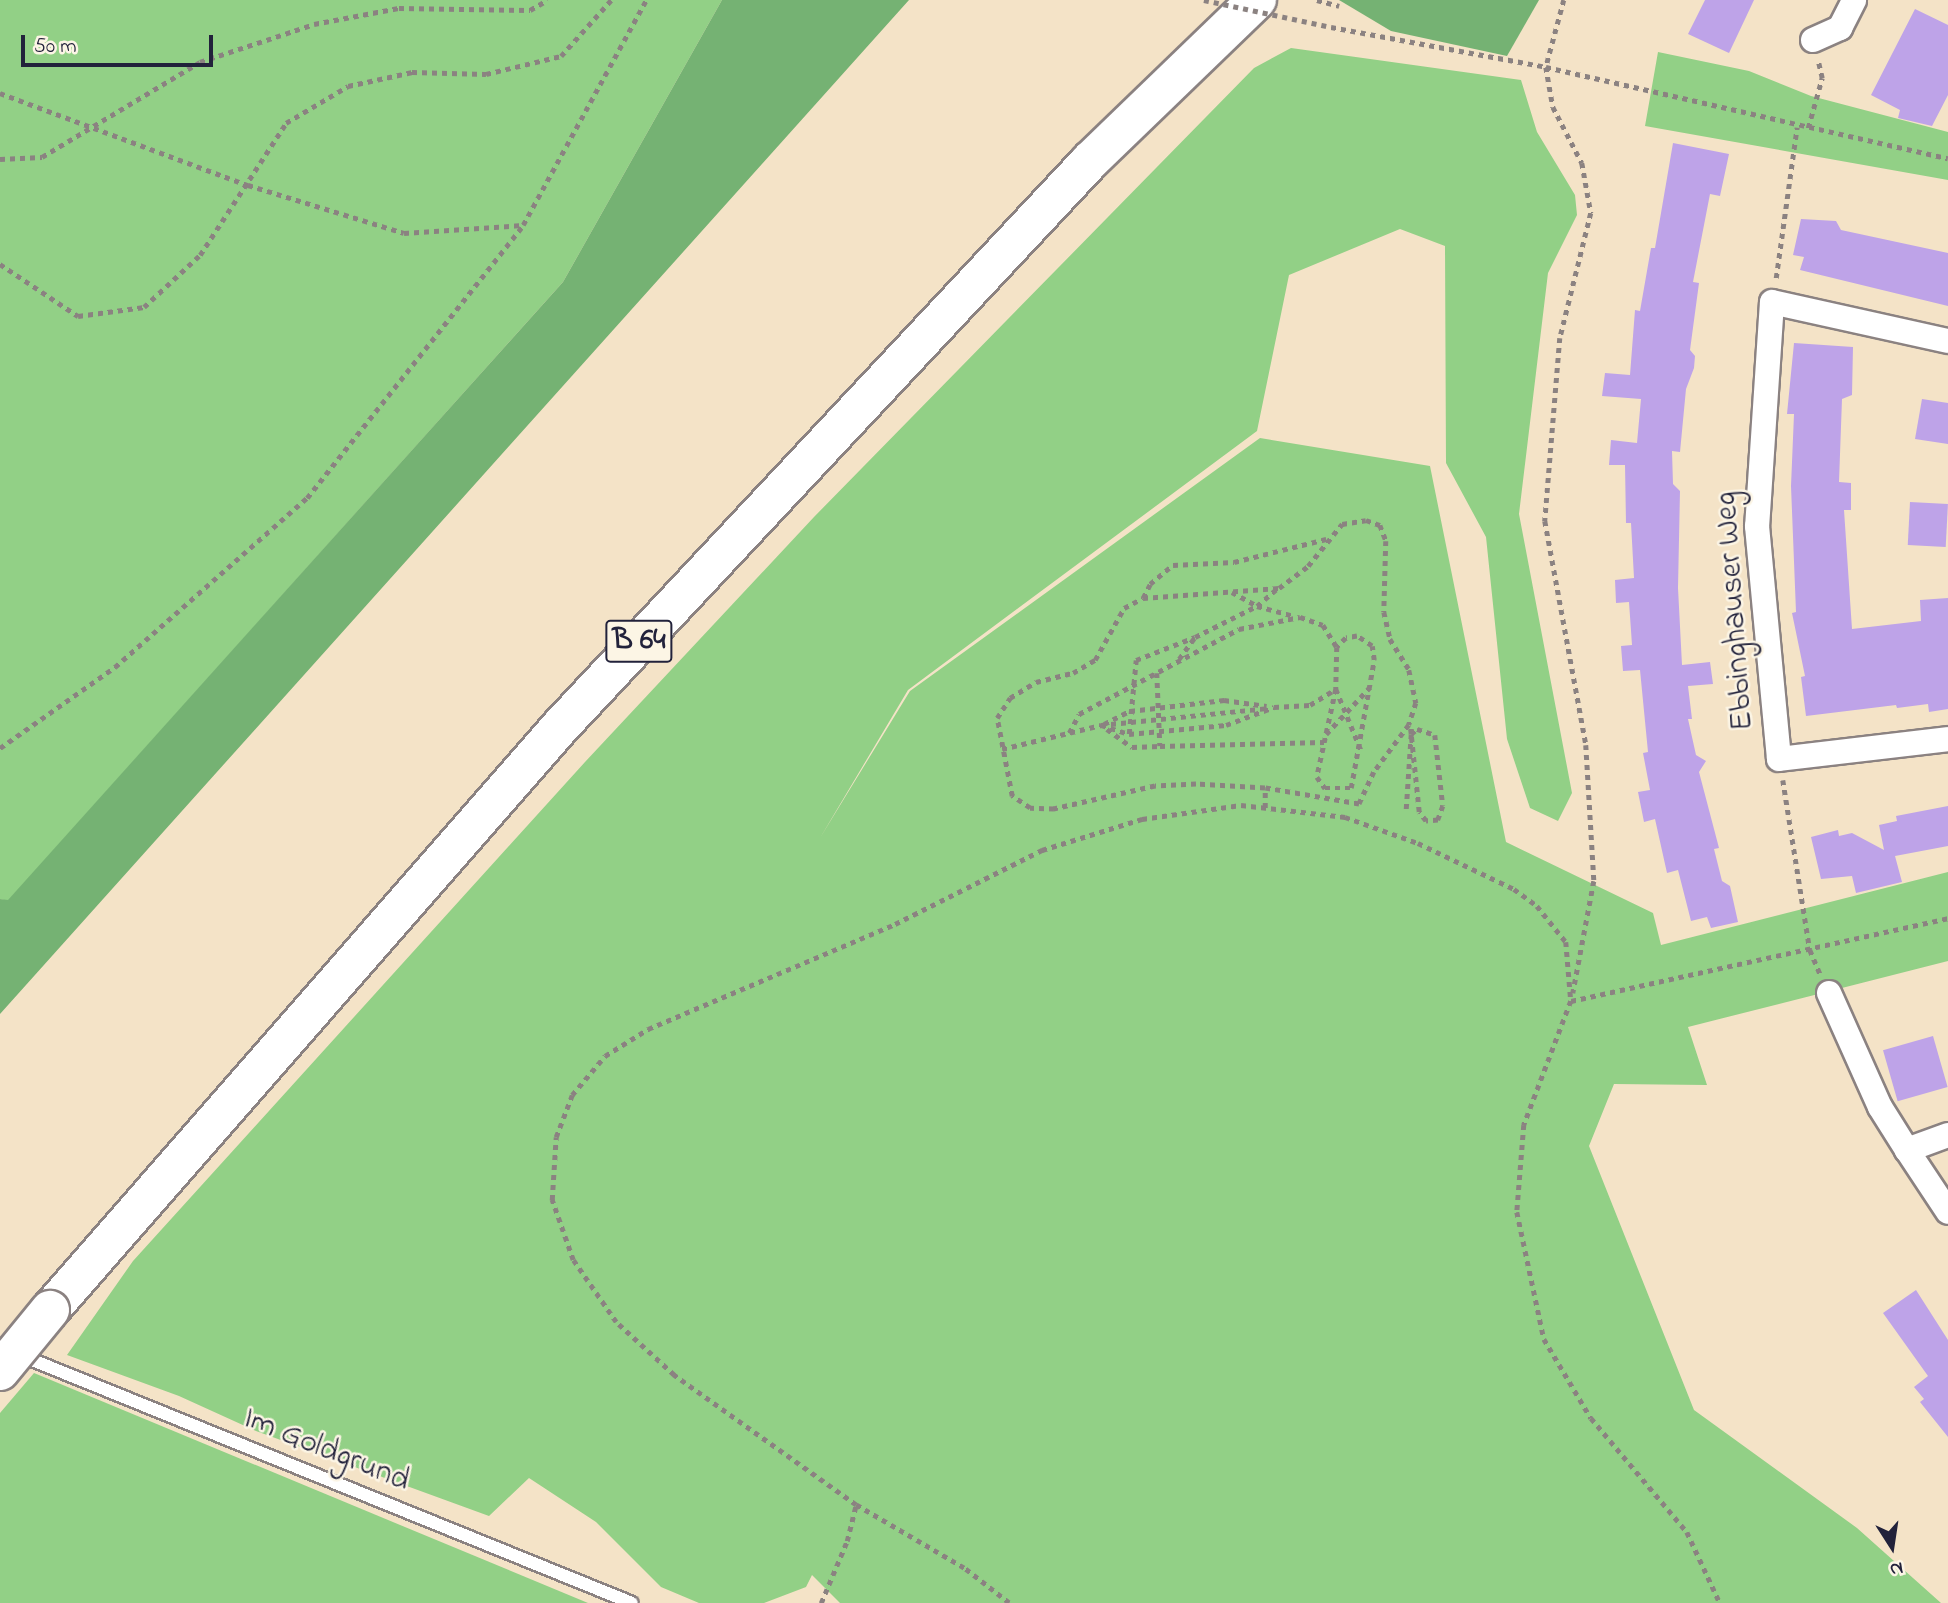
<!DOCTYPE html>
<html>
<head>
<meta charset="utf-8">
<style>
	body { margin:0 }
	#map { position:relative; width:1948px; height:1603px; overflow:hidden; background:#f4e3c7; font-family:"Indie Flower",sans-serif }
	div>[style] { position:absolute }
	[style*='--x'] { left:calc(var(--x)*1px); top:calc(var(--y)*1px); width:calc(var(--w)*1px); rotate:calc(var(--a)*1deg) }
	.green>* { inset:0; background:#92d086 }
	.forest>* { inset:0; background:#75b273 }
	.building>* { inset:0; background:#bea3e8; transform-origin:0 0 }
	.path>* { height:4.5px; margin-top:-2.25px; transform-origin:0; background:repeating-linear-gradient(90deg,#8b8281 0 5px,transparent 0 10px) }
	.roads { filter:drop-shadow(2px 0 #8b8281) drop-shadow(-2px 0 #8b8281) drop-shadow(0 2px #8b8281) drop-shadow(0 -2px #8b8281) }
	.lane>* { height:12px; margin:-6px; padding:0 6px; transform-origin:6px; border-radius:6px; background:#fff }
	.street>* { height:24px; margin:-12px; padding:0 12px; transform-origin:12px; border-radius:12px; background:#fff }
	.highway>* { height:38px; margin:-19px; padding:0 19px; transform-origin:19px; border-radius:19px; background:#fff }
	.path-bridge>* { height:4.5px; margin-top:-2.25px; transform-origin:0; background:repeating-linear-gradient(90deg,#8b8281 0 5px,transparent 0 10px) }
	.bridges { filter:drop-shadow(2px 0 #8b8281) drop-shadow(-2px 0 #8b8281) drop-shadow(0 2px #8b8281) drop-shadow(0 -2px #8b8281) }
	.highway-bridge>* { height:38px; margin:-19px; padding:0 19px; transform-origin:19px; border-radius:19px; background:#fff }
	span { translate:-50% -50%; white-space:nowrap; text-align:center; line-height:1.15; -webkit-text-stroke:5px #fcf5e5; paint-order:stroke }
	.shield-label span { padding:2px 5px; background:#fcf5e5; border:2px solid; border-radius:5px; -webkit-text-stroke-width:0 }
	.shield-label { font-size:30px; color:#22223b; font-weight:700 }
	.street-label { font-size:32px; color:#22223b }
	.north { position:absolute; left:1857px; top:1512px; width:70px; height:70px; -webkit-text-stroke:5px #fcf5e5; paint-order:stroke; rotate:168deg; font-size:19px; font-weight:700; line-height:28px; text-align:center; color:#22223b }
	.north::after { content:''; display:block; margin:auto; width:24px; height:32px; background:#22223b; clip-path:polygon(50% 0,100% 100%,50% 72%,0 100%) }
	.scale { position:absolute; left:21px; top:35px; width:192px; height:32px; box-sizing:border-box; border:4px solid #22223b; border-top:0; padding-left:9px; font-size:21px; line-height:24px; white-space:nowrap; color:#22223b; -webkit-text-stroke:5px #fcf5e5; paint-order:stroke }
</style>
</head>
<body>
<div id="map">
	<div class="green">
		<i style="clip-path:polygon(0 0,722px 0,563px 282px,8px 901px,0 899px)"></i>
		<i style="clip-path:polygon(1291px 48px,1521px 80px,1537px 132px,1575px 195px,1577px 215px,1548px 273px,1519px 514px,1572px 793px,1558px 821px,1530px 808px,1507px 739px,1486px 537px,1446px 463px,1445px 246px,1400px 229px,1289px 275px,1257px 431px,908px 690px,820px 838px,910px 691px,1260px 438px,1430px 466px,1506px 842px,1653px 913px,1661px 945px,1948px 872px,1948px 961px,1688px 1027px,1707px 1085px,1614px 1084px,1589px 1146px,1694px 1410px,1857px 1528px,1941px 1603px,840px 1603px,812px 1575px,806px 1587px,764px 1603px,699px 1603px,661px 1587px,596px 1522px,529px 1478px,489px 1516px,256px 1431px,179px 1396px,67px 1355px,133px 1261px,585px 762px,814px 517px,1254px 68px)"></i>
		<i style="clip-path:polygon(1658px 52px,1749px 71px,1811px 96px,1948px 132px,1948px 180px,1645px 126px)"></i>
		<i style="clip-path:polygon(34px 1373px,588px 1603px,0 1603px,0 1413px)"></i>
	</div>
	<div class="forest">
		<i style="clip-path:polygon(722px 0,909px 0,0 1014px,0 899px,8px 900px,563px 282px)"></i>
		<i style="clip-path:polygon(1339px 0,1539px 0,1507px 56px,1391px 31px)"></i>
	</div>
	<div class="building">
		<i style="clip-path:polygon(1705px 0,1754px 0,1729px 53px,1688px 34px)"></i>
		<i style="clip-path:polygon(1915px 9px,1948px 25px,1948px 95px,1932px 126px,1898px 118px,1900px 110px,1871px 95px)"></i>
		<i style="clip-path:polygon(1673px 143px,1729px 154px,1720px 196px,1710px 194px,1693px 282px,1699px 283px,1690px 350px,1695px 356px,1694px 368px,1686px 389px,1680px 452px,1672px 451px,1673px 484px,1680px 491px,1678px 588px,1682px 665px,1710px 662px,1713px 684px,1688px 686px,1692px 719px,1688px 719px,1696px 755px,1706px 761px,1699px 772px,1719px 848px,1714px 849px,1722px 881px,1730px 886px,1738px 922px,1711px 928px,1707px 917px,1691px 921px,1678px 870px,1667px 873px,1655px 819px,1644px 822px,1638px 792px,1650px 790px,1643px 753px,1648px 752px,1640px 670px,1623px 671px,1621px 646px,1632px 645px,1629px 602px,1616px 603px,1615px 580px,1634px 578px,1631px 523px,1626px 523px,1625px 465px,1609px 465px,1611px 440px,1637px 443px,1641px 399px,1602px 396px,1605px 373px,1630px 375px,1635px 310px,1640px 311px,1651px 248px,1655px 248px)"></i>
		<i style="clip-path:polygon(1801px 219px,1836px 221px,1841px 230px,1948px 253px,1948px 306px,1800px 270px,1804px 257px,1793px 255px)"></i>
		<i style="clip-path:polygon(1794px 343px,1853px 347px,1852px 395px,1842px 399px,1839px 482px,1851px 483px,1851px 510px,1844px 510px,1852px 629px,1921px 621px,1920px 600px,1948px 598px,1948px 709px,1929px 712px,1928px 704px,1897px 708px,1896px 705px,1806px 716px,1801px 677px,1805px 676px,1792px 613px,1796px 612px,1791px 486px,1794px 414px,1787px 414px)"></i>
		<i style="clip-path:polygon(1922px 399px,1948px 403px,1948px 444px,1915px 439px)"></i>
		<i style="left:1910px;top:502px;width:38px;height:43px;rotate:3deg"></i>
		<i style="clip-path:polygon(1948px 806px,1948px 846px,1895px 856px,1902px 882px,1856px 893px,1852px 876px,1821px 879px,1811px 837px,1838px 830px,1839px 836px,1852px 833px,1884px 850px,1879px 825px,1897px 821px,1896px 816px)"></i>
		<i style="left:1933px;top:1036px;width:53px;height:52px;rotate:74deg"></i>
		<i style="clip-path:polygon(1916px 1290px,1948px 1340px,1948px 1437px,1920px 1402px,1924px 1399px,1914px 1387px,1928px 1376px,1883px 1313px)"></i>
	</div>
	<div class="path">
		<i style="--x:1317;--y:0;--w:23;--a:15"></i>
		<i style="--x:1564;--y:0;--w:69;--a:105"></i>
		<i style="--x:1546;--y:67;--w:41;--a:80.1"></i>
		<i style="--x:1553;--y:107;--w:63;--a:62.6"></i>
		<i style="--x:1582;--y:163;--w:51;--a:79.8"></i>
		<i style="--x:1591;--y:213;--w:129;--a:103.9"></i>
		<i style="--x:1560;--y:338;--w:184;--a:94.7"></i>
		<i style="--x:1545;--y:521;--w:228;--a:79.6"></i>
		<i style="--x:1586;--y:745;--w:136;--a:86.6"></i>
		<i style="--x:1594;--y:881;--w:114;--a:100.6"></i>
		<i style="--x:1331;--y:27;--w:219;--a:10.5"></i>
		<i style="--x:1546;--y:67;--w:412;--a:12.8"></i>
		<i style="--x:0;--y:93;--w:265;--a:20.4"></i>
		<i style="--x:248;--y:185;--w:163;--a:17.1"></i>
		<i style="--x:404;--y:233;--w:119;--a:-3.8"></i>
		<i style="--x:1808;--y:128;--w:52;--a:-74.4"></i>
		<i style="--x:1822;--y:78;--w:17;--a:-103"></i>
		<i style="--x:0;--y:159;--w:42;--a:-2.7"></i>
		<i style="--x:42;--y:157;--w:184;--a:-31"></i>
		<i style="--x:200;--y:62;--w:120;--a:-18.4"></i>
		<i style="--x:314;--y:24;--w:86;--a:-10.7"></i>
		<i style="--x:399;--y:8;--w:131;--a:0.9"></i>
		<i style="--x:530;--y:10;--w:20;--a:-30"></i>
		<i style="--x:0;--y:264;--w:94;--a:33.7"></i>
		<i style="--x:78;--y:316;--w:67;--a:-7.8"></i>
		<i style="--x:144;--y:307;--w:76;--a:-42.9"></i>
		<i style="--x:200;--y:255;--w:158;--a:-56.9"></i>
		<i style="--x:286;--y:123;--w:72;--a:-30.8"></i>
		<i style="--x:348;--y:86;--w:66;--a:-12.3"></i>
		<i style="--x:412;--y:72;--w:74;--a:1.5"></i>
		<i style="--x:486;--y:74;--w:77;--a:-13.5"></i>
		<i style="--x:561;--y:56;--w:75;--a:-48.2"></i>
		<i style="--x:1776;--y:278;--w:152;--a:-82.1"></i>
		<i style="--x:1366;--y:520;--w:15;--a:20"></i>
		<i style="--x:1380;--y:525;--w:17;--a:69"></i>
		<i style="--x:1386;--y:541;--w:71;--a:91.6"></i>
		<i style="--x:1384;--y:612;--w:28;--a:77"></i>
		<i style="--x:1390;--y:639;--w:36;--a:58"></i>
		<i style="--x:1409;--y:670;--w:34;--a:78"></i>
		<i style="--x:1416;--y:703;--w:23;--a:108"></i>
		<i style="--x:1409;--y:725;--w:59;--a:126.7"></i>
		<i style="--x:1374;--y:772;--w:35;--a:115"></i>
		<i style="--x:1359;--y:804;--w:95;--a:-170.3"></i>
		<i style="--x:1265;--y:788;--w:69;--a:-176.7"></i>
		<i style="--x:1196;--y:784;--w:41;--a:177.2"></i>
		<i style="--x:1155;--y:786;--w:104;--a:167.2"></i>
		<i style="--x:1054;--y:809;--w:24;--a:-178"></i>
		<i style="--x:1030;--y:808;--w:22;--a:-146"></i>
		<i style="--x:1012;--y:796;--w:79;--a:-100.9"></i>
		<i style="--x:997;--y:718;--w:24;--a:-57"></i>
		<i style="--x:1010;--y:698;--w:31;--a:-32"></i>
		<i style="--x:1036;--y:682;--w:38;--a:-14"></i>
		<i style="--x:1073;--y:673;--w:26;--a:-31"></i>
		<i style="--x:1095;--y:660;--w:60;--a:-60.9"></i>
		<i style="--x:1124;--y:608;--w:21;--a:-28"></i>
		<i style="--x:1143;--y:598;--w:136;--a:-4.2"></i>
		<i style="--x:1279;--y:588;--w:36;--a:-37"></i>
		<i style="--x:1308;--y:566;--w:54;--a:-51"></i>
		<i style="--x:1342;--y:524;--w:24;--a:-9"></i>
		<i style="--x:1232;--y:592;--w:29;--a:29"></i>
		<i style="--x:1257;--y:606;--w:39;--a:15"></i>
		<i style="--x:1143;--y:598;--w:16;--a:-63"></i>
		<i style="--x:1150;--y:584;--w:30;--a:-40"></i>
		<i style="--x:1173;--y:565;--w:61;--a:-2.8"></i>
		<i style="--x:1234;--y:562;--w:95;--a:-14"></i>
		<i style="--x:1179;--y:659;--w:27;--a:-54"></i>
		<i style="--x:1195;--y:637;--w:69;--a:-26.6"></i>
		<i style="--x:1257;--y:606;--w:28;--a:-41"></i>
		<i style="--x:1157;--y:673;--w:73;--a:87.6"></i>
		<i style="--x:1160;--y:746;--w:164;--a:-1.4"></i>
		<i style="--x:1104;--y:724;--w:29;--a:-27"></i>
		<i style="--x:1130;--y:711;--w:95;--a:-6.7"></i>
		<i style="--x:1224;--y:700;--w:43;--a:7.9"></i>
		<i style="--x:1101;--y:725;--w:29;--a:18"></i>
		<i style="--x:1129;--y:734;--w:97;--a:-5.3"></i>
		<i style="--x:1226;--y:725;--w:51;--a:-20.6"></i>
		<i style="--x:1274;--y:707;--w:36;--a:-3"></i>
		<i style="--x:1310;--y:705;--w:31;--a:-32"></i>
		<i style="--x:1336;--y:689;--w:66;--a:67.7"></i>
		<i style="--x:1107;--y:729;--w:31;--a:36"></i>
		<i style="--x:1132;--y:747;--w:28;--a:-2"></i>
		<i style="--x:1069;--y:733;--w:21;--a:-62"></i>
		<i style="--x:1079;--y:714;--w:181;--a:-28"></i>
		<i style="--x:1239;--y:629;--w:62;--a:-11.1"></i>
		<i style="--x:1300;--y:617;--w:24;--a:19"></i>
		<i style="--x:1323;--y:625;--w:26;--a:58"></i>
		<i style="--x:1337;--y:647;--w:42;--a:91.4"></i>
		<i style="--x:1336;--y:689;--w:90;--a:102.2"></i>
		<i style="--x:1317;--y:777;--w:14;--a:54"></i>
		<i style="--x:1325;--y:788;--w:26;--a:0"></i>
		<i style="--x:1351;--y:788;--w:130;--a:-79.8"></i>
		<i style="--x:1374;--y:660;--w:14;--a:-98"></i>
		<i style="--x:1372;--y:646;--w:18;--a:-146"></i>
		<i style="--x:1357;--y:636;--w:11;--a:170"></i>
		<i style="--x:1346;--y:638;--w:13;--a:135"></i>
		<i style="--x:1129;--y:734;--w:74;--a:-84.6"></i>
		<i style="--x:1136;--y:660;--w:63;--a:-21.3"></i>
		<i style="--x:1326;--y:734;--w:64;--a:-46.9"></i>
		<i style="--x:0;--y:748;--w:141;--a:-35.2"></i>
		<i style="--x:115;--y:667;--w:256;--a:-41.4"></i>
		<i style="--x:307;--y:498;--w:348;--a:-51.6"></i>
		<i style="--x:523;--y:225;--w:256;--a:-61.3"></i>
		<i style="--x:1002;--y:749;--w:102;--a:-13.6"></i>
		<i style="--x:1101;--y:725;--w:167;--a:-5.8"></i>
		<i style="--x:1783;--y:780;--w:172;--a:81"></i>
		<i style="--x:1810;--y:950;--w:26;--a:67"></i>
		<i style="--x:1265;--y:808;--w:20;--a:-90"></i>
		<i style="--x:1406;--y:809;--w:75;--a:-86.2"></i>
		<i style="--x:1411;--y:734;--w:8;--a:-40"></i>
		<i style="--x:1417;--y:729;--w:19;--a:18"></i>
		<i style="--x:1435;--y:735;--w:71;--a:83.6"></i>
		<i style="--x:1443;--y:806;--w:15;--a:110"></i>
		<i style="--x:1438;--y:820;--w:12;--a:175"></i>
		<i style="--x:1426;--y:821;--w:11;--a:-128"></i>
		<i style="--x:1419;--y:812;--w:78;--a:-95.9"></i>
		<i style="--x:1411;--y:734;--w:8;--a:-97"></i>
		<i style="--x:1571;--y:1001;--w:386;--a:-12.4"></i>
		<i style="--x:821;--y:1603;--w:67;--a:-67.2"></i>
		<i style="--x:847;--y:1541;--w:37;--a:-76"></i>
		<i style="--x:1009;--y:1603;--w:57;--a:-142.1"></i>
		<i style="--x:964;--y:1568;--w:125;--a:-149.7"></i>
		<i style="--x:856;--y:1505;--w:224;--a:-144.5"></i>
		<i style="--x:674;--y:1375;--w:79;--a:-137.6"></i>
		<i style="--x:616;--y:1322;--w:75;--a:-124.7"></i>
		<i style="--x:573;--y:1260;--w:64;--a:-109.3"></i>
		<i style="--x:552;--y:1200;--w:63;--a:-86.4"></i>
		<i style="--x:556;--y:1137;--w:45;--a:-69.1"></i>
		<i style="--x:572;--y:1095;--w:51;--a:-49.8"></i>
		<i style="--x:605;--y:1056;--w:51;--a:-32.1"></i>
		<i style="--x:648;--y:1029;--w:268;--a:-23"></i>
		<i style="--x:895;--y:924;--w:165;--a:-26.7"></i>
		<i style="--x:1042;--y:850;--w:105;--a:-17.2"></i>
		<i style="--x:1142;--y:819;--w:100;--a:-8"></i>
		<i style="--x:1241;--y:805;--w:105;--a:6.6"></i>
		<i style="--x:1345;--y:817;--w:77;--a:19.6"></i>
		<i style="--x:1418;--y:843;--w:106;--a:25.6"></i>
		<i style="--x:1514;--y:889;--w:29;--a:36"></i>
		<i style="--x:1537;--y:906;--w:46;--a:51.1"></i>
		<i style="--x:1566;--y:942;--w:59;--a:85.2"></i>
		<i style="--x:1571;--y:1001;--w:133;--a:110.8"></i>
		<i style="--x:1524;--y:1125;--w:87;--a:94.6"></i>
		<i style="--x:1517;--y:1212;--w:130;--a:78"></i>
		<i style="--x:1544;--y:1339;--w:92;--a:59.3"></i>
		<i style="--x:1591;--y:1418;--w:149;--a:49.9"></i>
		<i style="--x:1687;--y:1532;--w:78;--a:65.1"></i>
	</div>
	<div class="roads">
		<div class="lane">
			<i style="--x:20;--y:1355;--w:660;--a:22.06"></i>
		</div>
		<div class="street">
			<i style="--x:1813;--y:40;--w:30;--a:-24"></i>
			<i style="--x:1840;--y:28;--w:31;--a:-63"></i>
			<i style="--x:1948;--y:341;--w:180;--a:-167.5"></i>
			<i style="--x:1772;--y:302;--w:225;--a:93.8"></i>
			<i style="--x:1757;--y:526;--w:234;--a:84.6"></i>
			<i style="--x:1779;--y:759;--w:170;--a:-6.7"></i>
			<i style="--x:1829;--y:993;--w:125;--a:65.9"></i>
			<i style="--x:1880;--y:1107;--w:51;--a:57.9"></i>
			<i style="--x:1948;--y:1135;--w:44;--a:159.9"></i>
			<i style="--x:1907;--y:1150;--w:74;--a:56.5"></i>
		</div>
		<div class="highway">
			<i style="--x:50;--y:1310;--w:773;--a:-48.83"></i>
			<i style="--x:559;--y:728;--w:777;--a:-46.88"></i>
			<i style="--x:1090;--y:161;--w:232;--a:-44"></i>
		</div>
	</div>
	<div class="path-bridge">
		<i style="--x:1204;--y:0;--w:130;--a:12"></i>
	</div>
	<div class="bridges">
		<div class="highway-bridge">
			<i style="--x:0;--y:1371;--w:79;--a:-50.7"></i>
		</div>
	</div>
	<div class="shield-label">
		<span style="left:639px;top:641px">B 64</span>
	</div>
	<div class="street-label">
		<span style="left:1736px;top:611px;rotate:-94deg">Ebbinghauser Weg</span>
		<span style="left:326px;top:1451px;rotate:22deg">Im Goldgrund</span>
	</div>
	<div class="north">N</div>
	<div class="scale">50 m</div>
</div>
</body>
</html>
